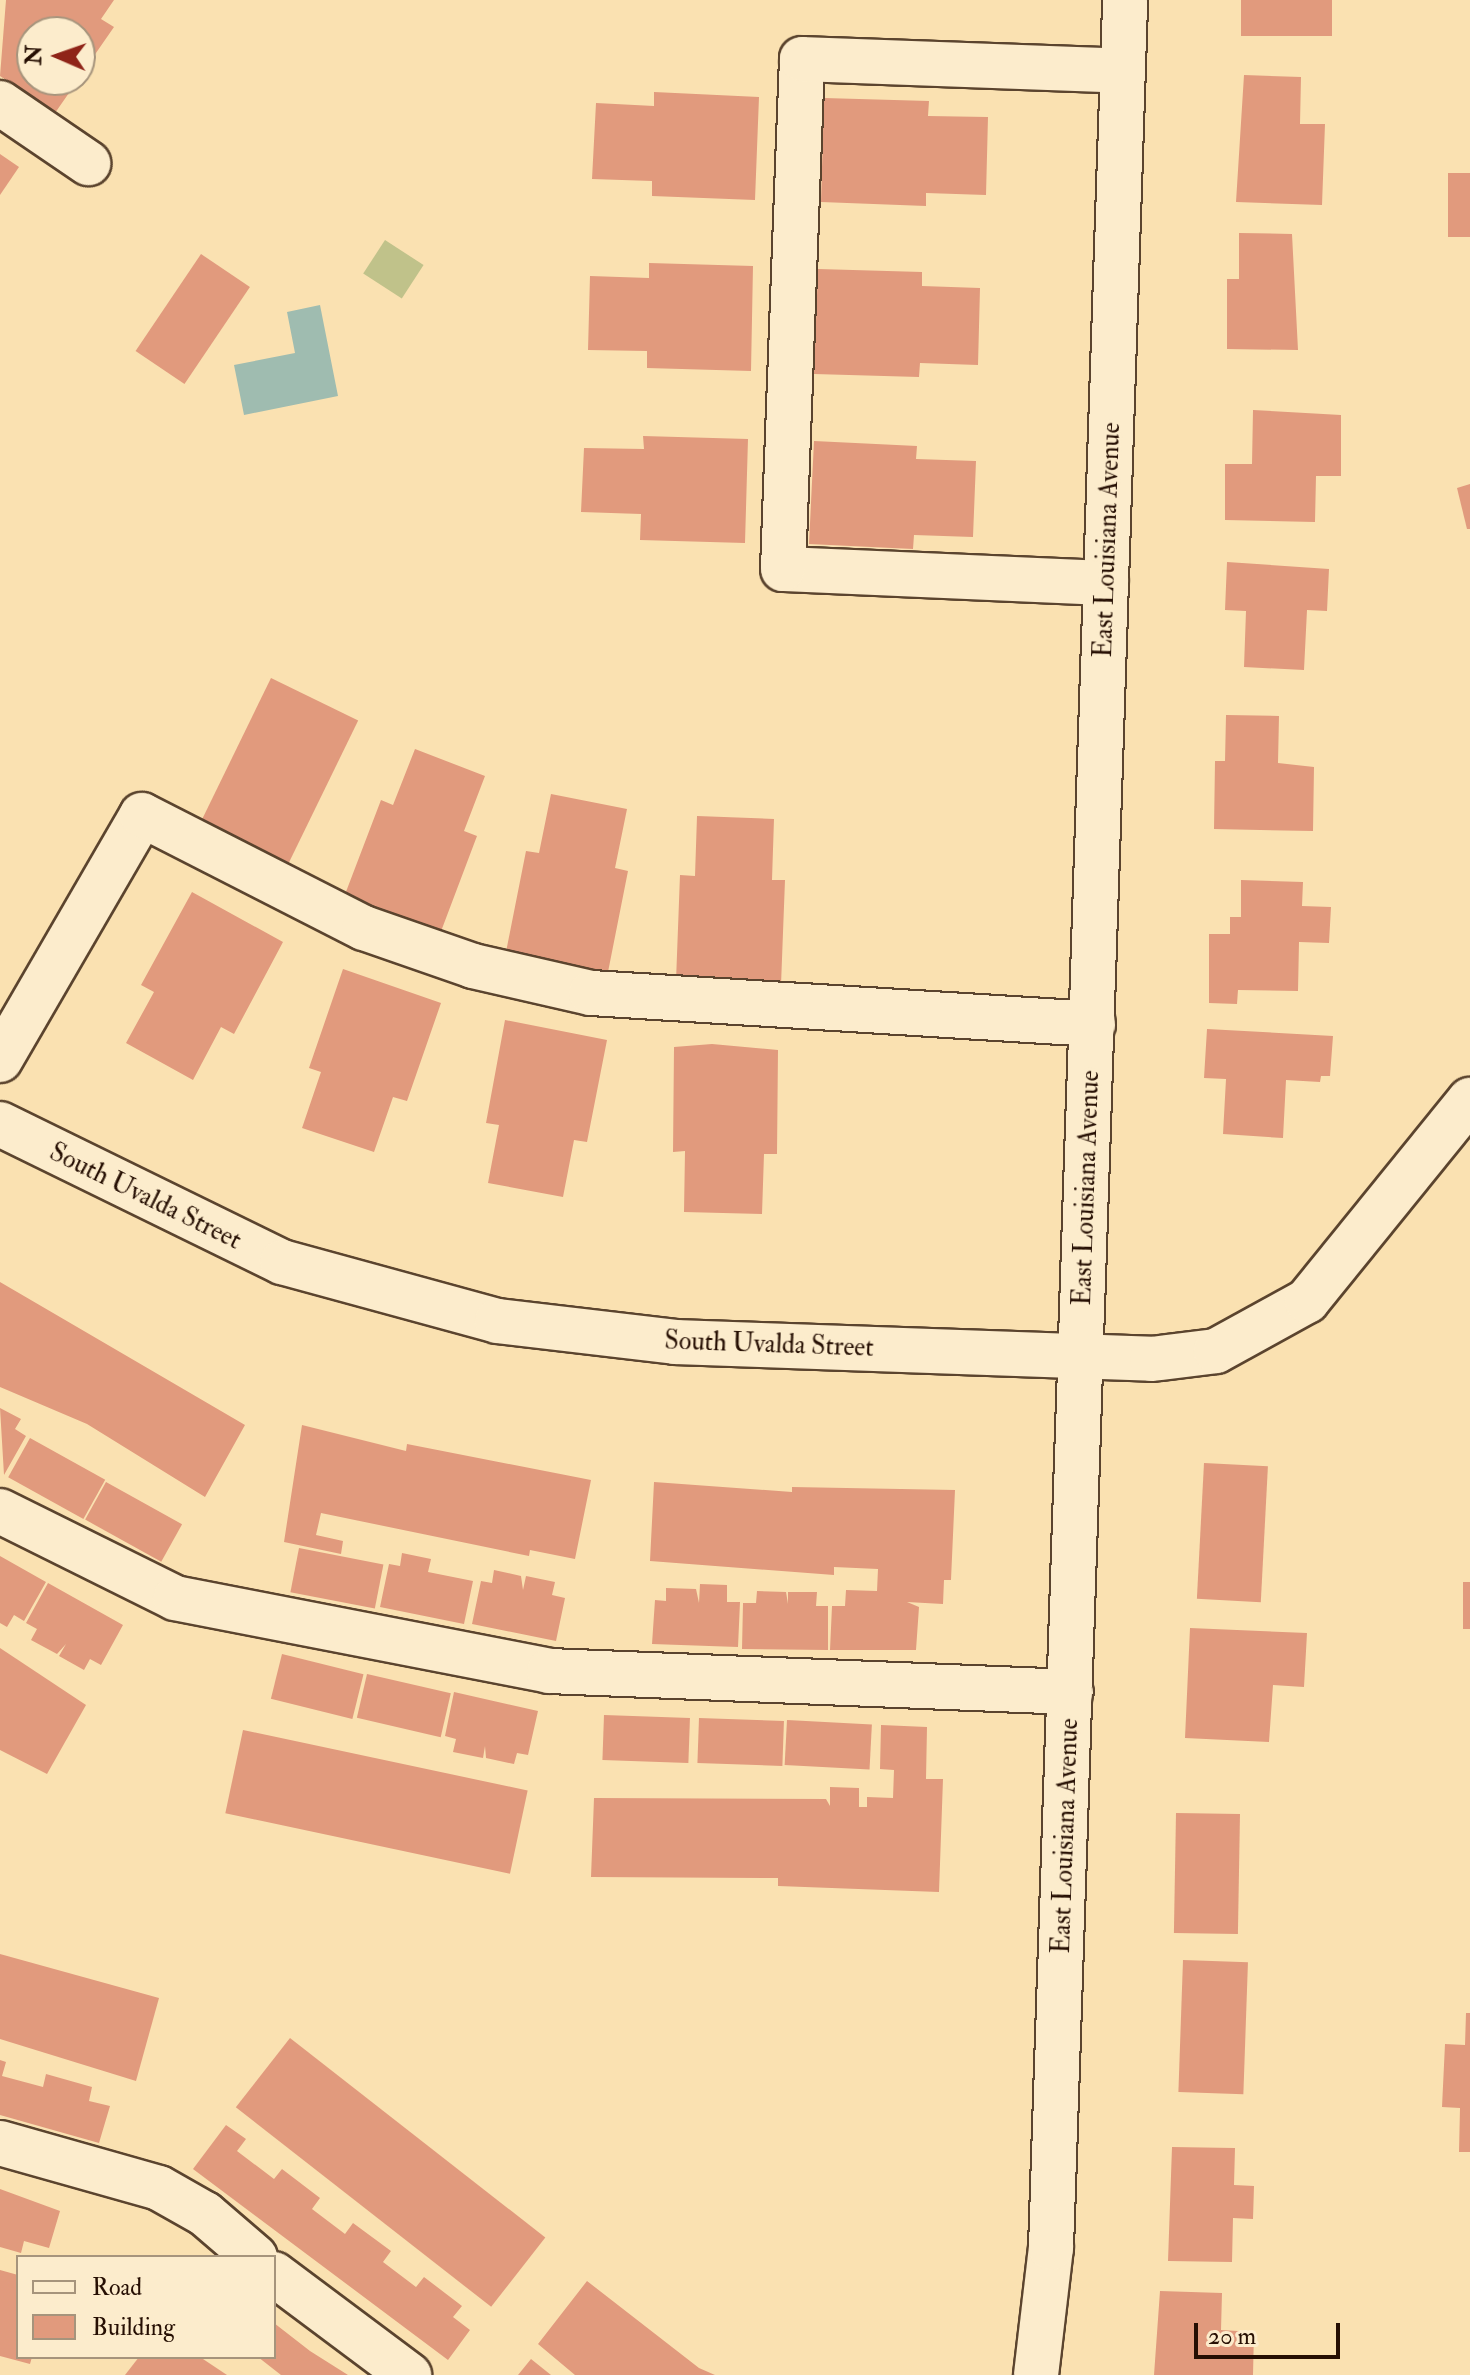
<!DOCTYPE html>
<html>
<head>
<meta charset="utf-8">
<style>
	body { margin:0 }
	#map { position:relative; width:1470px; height:2375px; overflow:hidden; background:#fae1b1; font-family:"IM FELL Double Pica",serif }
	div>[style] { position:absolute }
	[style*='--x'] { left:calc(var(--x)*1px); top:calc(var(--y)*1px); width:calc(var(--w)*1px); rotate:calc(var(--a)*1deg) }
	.green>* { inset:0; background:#c0c28a; transform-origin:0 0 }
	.water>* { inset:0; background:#9fbcb0 }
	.building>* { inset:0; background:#e19a7d; transform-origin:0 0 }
	.roads { filter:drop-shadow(2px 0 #5b442e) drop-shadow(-2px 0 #5b442e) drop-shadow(0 2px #5b442e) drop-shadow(0 -2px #5b442e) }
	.minor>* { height:44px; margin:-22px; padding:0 22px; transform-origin:22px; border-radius:22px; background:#fceccc }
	span { translate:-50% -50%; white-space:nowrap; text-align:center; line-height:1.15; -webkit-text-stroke:6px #fceccc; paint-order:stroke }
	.street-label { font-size:26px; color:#260f03 }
	.legend { position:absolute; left:16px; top:2255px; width:260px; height:104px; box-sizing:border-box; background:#fceccc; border:2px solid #a6947c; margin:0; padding:10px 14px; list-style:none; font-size:24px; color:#260f03 }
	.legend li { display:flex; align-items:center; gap:16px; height:40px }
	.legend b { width:40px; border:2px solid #a6947c }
	.north { position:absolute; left:16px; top:16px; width:80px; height:80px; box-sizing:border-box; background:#fceccc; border:2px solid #a6947c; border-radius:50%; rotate:272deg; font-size:22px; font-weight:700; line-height:32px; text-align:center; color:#260f03 }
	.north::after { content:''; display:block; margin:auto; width:28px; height:36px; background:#8f2418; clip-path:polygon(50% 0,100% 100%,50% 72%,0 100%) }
	.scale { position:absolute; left:1194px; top:2323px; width:146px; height:36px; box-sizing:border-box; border:4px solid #260f03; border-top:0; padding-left:10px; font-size:24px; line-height:28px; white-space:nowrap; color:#260f03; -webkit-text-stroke:6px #fceccc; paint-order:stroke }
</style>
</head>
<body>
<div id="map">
	<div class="green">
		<i style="left:385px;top:240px;width:46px;height:40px;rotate:33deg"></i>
	</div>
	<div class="water">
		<i style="clip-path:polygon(320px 305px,338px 396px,244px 415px,234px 365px,295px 353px,287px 312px)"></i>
	</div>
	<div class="building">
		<i style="clip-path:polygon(6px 0,114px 0,101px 19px,114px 27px,80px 76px,80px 32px,32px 32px,32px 80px,78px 80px,55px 113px,0 76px)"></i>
		<i style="left:1241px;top:0;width:91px;height:36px"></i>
		<i style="clip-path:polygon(1244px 75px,1301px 77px,1300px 124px,1325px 124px,1322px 205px,1236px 202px)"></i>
		<i style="clip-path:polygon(654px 92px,759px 97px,755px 200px,652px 196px,652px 181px,592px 179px,596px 103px,654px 106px)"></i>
		<i style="clip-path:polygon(824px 98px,929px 101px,928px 116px,988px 117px,986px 195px,926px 193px,926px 206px,821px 202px)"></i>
		<i style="clip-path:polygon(0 154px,19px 167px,0 195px)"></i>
		<i style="left:1448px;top:173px;width:22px;height:64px"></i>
		<i style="clip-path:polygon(1239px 233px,1292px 234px,1298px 350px,1227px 349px,1227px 279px,1239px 279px)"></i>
		<i style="left:201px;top:254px;width:59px;height:117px;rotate:34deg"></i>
		<i style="clip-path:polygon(649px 263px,753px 266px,751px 371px,647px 368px,647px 351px,588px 350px,590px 276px,649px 278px)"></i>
		<i style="clip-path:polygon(818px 269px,922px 272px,922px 286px,980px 288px,978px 365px,920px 363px,919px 377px,814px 374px)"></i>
		<i style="clip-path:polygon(1253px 410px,1341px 415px,1341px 476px,1316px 476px,1315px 522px,1225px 520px,1225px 464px,1252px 464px)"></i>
		<i style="clip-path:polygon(643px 436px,748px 439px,745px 543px,640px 540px,641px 514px,581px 512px,584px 448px,644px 449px)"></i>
		<i style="clip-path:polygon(814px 441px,917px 446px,916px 459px,976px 461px,973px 537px,914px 535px,913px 549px,809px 544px)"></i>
		<i style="clip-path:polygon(1470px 484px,1470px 529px,1467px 529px,1457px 488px)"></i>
		<i style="clip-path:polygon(1227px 562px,1329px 569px,1327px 611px,1307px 610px,1304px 670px,1244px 667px,1246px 611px,1225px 610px)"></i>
		<i style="left:271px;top:678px;width:97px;height:166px;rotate:26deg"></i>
		<i style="clip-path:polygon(1226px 715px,1279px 716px,1278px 763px,1314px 767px,1313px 831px,1214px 829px,1215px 761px,1225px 761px)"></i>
		<i style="clip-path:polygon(415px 749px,485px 776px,464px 831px,477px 836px,440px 934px,344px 897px,381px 800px,393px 805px)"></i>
		<i style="clip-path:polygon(551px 794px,627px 809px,615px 868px,628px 871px,608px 972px,506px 952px,526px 851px,539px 853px)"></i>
		<i style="clip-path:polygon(697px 816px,774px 819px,772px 880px,785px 880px,781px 985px,676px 981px,680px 875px,695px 876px)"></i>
		<i style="clip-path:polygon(1241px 880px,1303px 882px,1302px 906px,1331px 907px,1329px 943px,1299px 942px,1298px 991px,1238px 990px,1237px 1004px,1209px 1003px,1209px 934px,1230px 934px,1230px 917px,1241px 917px)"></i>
		<i style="clip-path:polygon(192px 892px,283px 942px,234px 1034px,221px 1027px,193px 1080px,126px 1043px,154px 992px,141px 985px)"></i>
		<i style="clip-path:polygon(343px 969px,441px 1003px,407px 1101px,393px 1097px,374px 1152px,302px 1128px,321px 1072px,309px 1068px)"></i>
		<i style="clip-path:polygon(505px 1020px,607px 1040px,587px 1142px,574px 1140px,563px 1197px,488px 1183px,499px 1125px,486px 1123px)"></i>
		<i style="clip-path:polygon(1207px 1029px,1333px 1036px,1330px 1076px,1321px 1076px,1320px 1082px,1286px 1080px,1283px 1138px,1223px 1134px,1226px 1079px,1204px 1078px)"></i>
		<i style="clip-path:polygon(712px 1044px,778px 1050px,777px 1154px,764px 1154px,762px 1214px,684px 1212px,685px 1151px,673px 1152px,674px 1047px)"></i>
		<i style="clip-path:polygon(0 1282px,245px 1425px,205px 1497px,87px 1424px,0 1387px)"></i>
		<i style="clip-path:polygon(0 1408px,21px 1419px,15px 1429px,26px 1436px,4px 1475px)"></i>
		<i style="clip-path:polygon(302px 1425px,406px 1451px,407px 1444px,591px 1480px,575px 1559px,530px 1550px,529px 1556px,321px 1513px,316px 1535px,343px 1541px,341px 1554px,284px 1542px)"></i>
		<i style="left:30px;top:1438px;width:86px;height:45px;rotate:29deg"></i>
		<i style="left:1204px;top:1463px;width:64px;height:136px;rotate:3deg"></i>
		<i style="left:106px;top:1482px;width:87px;height:43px;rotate:29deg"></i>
		<i style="clip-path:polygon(654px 1482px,792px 1492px,792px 1487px,955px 1490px,951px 1580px,944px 1580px,943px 1604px,907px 1602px,919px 1607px,916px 1650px,830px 1650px,832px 1606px,845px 1606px,846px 1590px,877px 1591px,878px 1569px,834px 1567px,834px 1575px,650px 1561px)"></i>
		<i style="left:299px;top:1548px;width:86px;height:45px;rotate:11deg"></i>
		<i style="clip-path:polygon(402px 1553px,431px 1559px,428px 1572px,473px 1581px,464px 1624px,380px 1607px,389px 1564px,400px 1566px)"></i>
		<i style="clip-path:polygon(0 1556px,46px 1582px,24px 1621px,14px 1615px,7px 1627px,0 1623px)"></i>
		<i style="clip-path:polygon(494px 1570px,521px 1576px,523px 1590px,526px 1576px,555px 1582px,552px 1595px,565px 1598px,556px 1641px,472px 1624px,481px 1581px,492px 1583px)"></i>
		<i style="left:1463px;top:1582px;width:7px;height:47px"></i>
		<i style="clip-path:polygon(48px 1583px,123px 1625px,101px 1665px,90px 1659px,84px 1670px,59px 1656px,66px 1644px,57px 1654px,31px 1640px,37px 1629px,26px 1623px)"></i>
		<i style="clip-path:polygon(700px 1584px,727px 1585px,727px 1602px,740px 1602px,738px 1647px,652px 1644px,655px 1600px,666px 1601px,666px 1588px,696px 1589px,699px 1603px)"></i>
		<i style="clip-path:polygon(757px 1591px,786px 1592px,788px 1604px,788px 1592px,817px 1592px,816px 1606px,828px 1606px,828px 1650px,742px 1649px,743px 1603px,756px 1603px)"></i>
		<i style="clip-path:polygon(1190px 1628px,1307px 1633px,1304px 1687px,1273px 1685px,1269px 1742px,1185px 1738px)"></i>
		<i style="clip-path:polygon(0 1648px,86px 1705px,47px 1774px,0 1750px)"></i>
		<i style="left:282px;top:1654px;width:84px;height:46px;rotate:14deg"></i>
		<i style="left:367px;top:1674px;width:86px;height:45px;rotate:13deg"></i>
		<i style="clip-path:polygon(454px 1692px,538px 1711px,528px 1755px,517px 1753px,514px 1764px,486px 1758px,485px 1746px,483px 1758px,453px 1752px,456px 1739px,445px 1736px)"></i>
		<i style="left:604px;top:1715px;width:86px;height:45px;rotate:2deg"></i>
		<i style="left:699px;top:1718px;width:85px;height:45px;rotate:2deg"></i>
		<i style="left:787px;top:1720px;width:85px;height:45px;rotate:3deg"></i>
		<i style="clip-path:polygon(881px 1725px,927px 1727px,926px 1779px,943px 1779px,939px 1892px,778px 1886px,778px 1878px,591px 1877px,594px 1798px,826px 1799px,830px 1806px,830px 1787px,859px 1788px,859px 1807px,867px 1807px,867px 1797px,893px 1798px,894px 1770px,880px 1769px)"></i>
		<i style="left:243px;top:1730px;width:291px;height:85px;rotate:12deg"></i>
		<i style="left:1176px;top:1813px;width:64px;height:120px;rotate:1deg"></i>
		<i style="clip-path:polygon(0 1954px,159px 1998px,136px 2081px,0 2039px)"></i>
		<i style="left:1183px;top:1960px;width:65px;height:132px;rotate:2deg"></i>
		<i style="clip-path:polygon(1466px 2013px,1470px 2013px,1470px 2152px,1459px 2152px,1460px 2108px,1442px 2107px,1445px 2044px,1465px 2045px)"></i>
		<i style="left:290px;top:2038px;width:324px;height:88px;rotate:38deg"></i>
		<i style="clip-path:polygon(0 2060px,6px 2062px,2px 2076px,43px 2087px,46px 2074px,92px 2087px,89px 2101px,110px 2106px,99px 2143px,0 2115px)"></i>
		<i style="clip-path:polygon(226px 2125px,246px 2139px,237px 2151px,274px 2179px,282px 2169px,320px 2198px,312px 2209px,345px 2234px,353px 2223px,391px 2251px,383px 2262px,416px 2287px,424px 2277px,462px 2306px,453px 2317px,470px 2330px,448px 2360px,193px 2169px)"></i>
		<i style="clip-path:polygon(1172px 2147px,1235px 2148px,1234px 2185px,1254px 2186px,1253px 2219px,1233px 2218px,1232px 2262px,1168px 2261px)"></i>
		<i style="clip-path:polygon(0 2189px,60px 2211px,49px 2248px,24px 2241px,21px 2253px,0 2247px)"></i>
		<i style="clip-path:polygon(0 2270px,18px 2275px,18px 2357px,32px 2357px,30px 2364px,0 2356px)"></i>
		<i style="clip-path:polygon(587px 2281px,699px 2368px,715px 2375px,575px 2375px,538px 2344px)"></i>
		<i style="clip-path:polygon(1160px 2291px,1222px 2293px,1221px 2330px,1254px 2332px,1253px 2375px,1154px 2375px)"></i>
		<i style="clip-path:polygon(274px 2323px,310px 2351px,348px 2375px,281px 2375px,258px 2357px,274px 2357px)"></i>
		<i style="clip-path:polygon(139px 2357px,200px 2357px,227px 2375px,125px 2375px)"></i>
		<i style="clip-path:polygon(531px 2359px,551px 2375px,518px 2375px)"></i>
	</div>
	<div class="roads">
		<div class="minor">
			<i style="--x:0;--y:103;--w:107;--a:34.3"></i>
			<i style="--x:1106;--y:583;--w:323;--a:-177.5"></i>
			<i style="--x:783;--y:569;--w:510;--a:-87.87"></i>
			<i style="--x:802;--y:59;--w:321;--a:2.1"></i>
			<i style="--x:0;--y:1060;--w:283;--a:-59.9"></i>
			<i style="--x:142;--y:815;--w:249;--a:27"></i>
			<i style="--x:364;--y:928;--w:115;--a:19.2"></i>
			<i style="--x:473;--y:966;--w:121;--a:12.9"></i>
			<i style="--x:591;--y:993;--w:503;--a:3.53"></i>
			<i style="--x:0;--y:1124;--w:314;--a:26.1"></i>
			<i style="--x:282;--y:1262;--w:223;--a:15.3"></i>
			<i style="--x:497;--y:1321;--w:179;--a:6.7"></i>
			<i style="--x:675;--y:1342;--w:477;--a:2"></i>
			<i style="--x:1152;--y:1359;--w:64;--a:-7.1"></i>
			<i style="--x:1216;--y:1351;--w:104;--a:-28.8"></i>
			<i style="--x:1307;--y:1301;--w:259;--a:-51"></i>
			<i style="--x:0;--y:1511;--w:195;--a:26.4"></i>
			<i style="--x:175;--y:1598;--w:381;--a:11"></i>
			<i style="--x:549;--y:1671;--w:522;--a:2.3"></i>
			<i style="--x:0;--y:2143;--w:165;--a:15.8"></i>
			<i style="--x:159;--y:2188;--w:53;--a:29.5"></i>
			<i style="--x:205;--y:2214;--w:66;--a:40.7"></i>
			<i style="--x:274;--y:2274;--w:169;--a:36.8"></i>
			<i style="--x:1036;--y:2375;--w:128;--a:-83.3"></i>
			<i style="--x:1051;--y:2248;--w:2249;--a:-88.11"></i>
		</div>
	</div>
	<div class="street-label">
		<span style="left:1108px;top:540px;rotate:-88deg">East Louisiana Avenue</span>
		<span style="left:1087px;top:1188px;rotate:-88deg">East Louisiana Avenue</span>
		<span style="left:145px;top:1197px;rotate:26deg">South Uvalda Street</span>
		<span style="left:769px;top:1345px;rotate:2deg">South Uvalda Street</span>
		<span style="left:1066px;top:1836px;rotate:-88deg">East Louisiana Avenue</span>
	</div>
	<ul class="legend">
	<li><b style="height:10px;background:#fceccc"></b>Road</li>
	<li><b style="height:22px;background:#e19a7d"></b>Building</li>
	</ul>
	<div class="north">N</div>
	<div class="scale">20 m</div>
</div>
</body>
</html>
